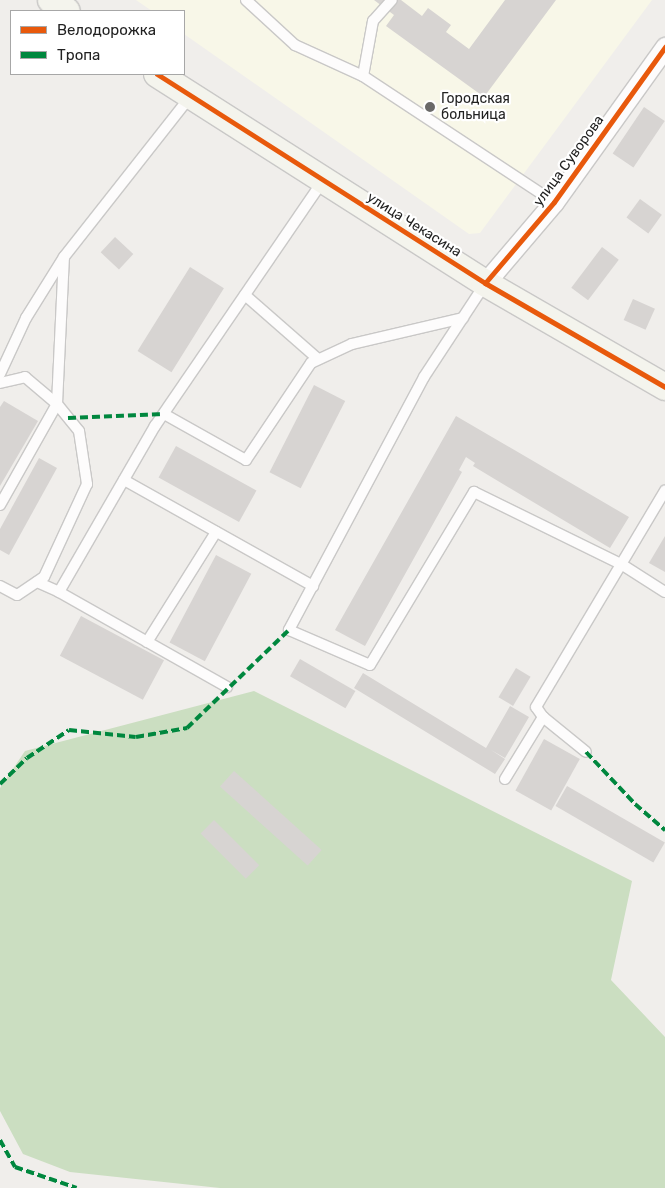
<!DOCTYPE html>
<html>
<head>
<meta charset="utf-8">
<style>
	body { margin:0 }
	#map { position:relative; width:665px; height:1188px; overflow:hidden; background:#f0eeeb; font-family:Rubik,sans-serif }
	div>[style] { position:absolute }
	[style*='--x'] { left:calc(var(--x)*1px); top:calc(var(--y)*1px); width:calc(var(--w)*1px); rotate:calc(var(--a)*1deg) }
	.education>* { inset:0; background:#f8f7e8 }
	.forest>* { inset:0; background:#cbdec1 }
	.building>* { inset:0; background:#d7d4d2; transform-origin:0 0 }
	.roads { filter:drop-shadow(1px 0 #c9c8c7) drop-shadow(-1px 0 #c9c8c7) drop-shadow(0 1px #c9c8c7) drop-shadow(0 -1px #c9c8c7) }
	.lane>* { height:10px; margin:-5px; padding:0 5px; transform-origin:5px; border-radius:5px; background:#fdfcfc }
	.street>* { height:19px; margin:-9.5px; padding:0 9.5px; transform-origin:9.5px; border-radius:9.5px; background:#fdfcfc }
	.secondary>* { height:26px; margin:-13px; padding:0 13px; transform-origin:13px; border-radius:13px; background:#f4f4ed }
	.quiet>* { height:4px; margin-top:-2px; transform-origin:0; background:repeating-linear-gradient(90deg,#00873e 0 8px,transparent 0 12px) }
	.cycleway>* { height:5px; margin:-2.5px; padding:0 2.5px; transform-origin:2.5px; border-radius:2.5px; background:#e8590c }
	.dots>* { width:14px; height:14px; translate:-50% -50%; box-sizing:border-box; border:2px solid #fff; border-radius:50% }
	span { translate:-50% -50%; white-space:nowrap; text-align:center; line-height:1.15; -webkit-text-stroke:4.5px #fff; paint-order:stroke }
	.poi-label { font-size:14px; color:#222 }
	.left { translate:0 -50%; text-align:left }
	.street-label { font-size:14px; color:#222 }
	.legend { position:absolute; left:10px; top:10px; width:175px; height:65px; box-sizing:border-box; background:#fff; border:1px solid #a7a7a7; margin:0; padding:6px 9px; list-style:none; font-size:15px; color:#222 }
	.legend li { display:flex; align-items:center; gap:10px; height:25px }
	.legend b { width:25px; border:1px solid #a7a7a7 }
</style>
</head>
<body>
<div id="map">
	<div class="education">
		<i style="clip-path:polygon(136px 0,652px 0,480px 233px,469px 234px,184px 34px,184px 11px,152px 11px)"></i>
	</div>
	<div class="forest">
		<i style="clip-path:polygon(254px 691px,632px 881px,611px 980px,665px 1037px,665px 1188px,220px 1188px,70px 1172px,23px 1154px,0 1111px,0 788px,25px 751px)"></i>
	</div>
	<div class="building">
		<i style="clip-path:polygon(374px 0,401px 0,422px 16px,428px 8px,451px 25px,446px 32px,469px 49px,505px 0,556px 0,484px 97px,386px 26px,394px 15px)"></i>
		<i style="left:644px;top:107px;width:25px;height:56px;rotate:34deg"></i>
		<i style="left:640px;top:199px;width:27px;height:23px;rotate:36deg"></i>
		<i style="left:115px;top:237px;width:25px;height:21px;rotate:43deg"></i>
		<i style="left:602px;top:247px;width:21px;height:51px;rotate:37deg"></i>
		<i style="left:190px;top:267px;width:40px;height:99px;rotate:32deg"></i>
		<i style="left:633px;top:299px;width:24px;height:23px;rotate:24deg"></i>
		<i style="left:314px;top:385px;width:35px;height:98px;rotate:27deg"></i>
		<i style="clip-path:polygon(4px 401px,38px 421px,0 486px,0 407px)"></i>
		<i style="clip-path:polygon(456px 416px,629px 517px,610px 548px,473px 466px,475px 463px,466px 457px,459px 470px,462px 472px,365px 646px,335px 630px)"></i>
		<i style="left:176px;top:446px;width:92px;height:36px;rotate:29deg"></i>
		<i style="clip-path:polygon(39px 458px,57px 468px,9px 555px,0 550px,0 529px)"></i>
		<i style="clip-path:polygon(665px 536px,665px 572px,649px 563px)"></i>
		<i style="left:216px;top:555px;width:40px;height:99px;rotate:28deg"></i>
		<i style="left:81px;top:616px;width:94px;height:45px;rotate:28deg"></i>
		<i style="left:300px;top:659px;width:64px;height:20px;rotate:30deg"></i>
		<i style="left:516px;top:668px;width:17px;height:34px;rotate:31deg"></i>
		<i style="clip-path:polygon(363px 673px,486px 748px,510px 706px,529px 717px,505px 758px,491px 750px,505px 759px,495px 774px,354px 688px)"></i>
		<i style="left:544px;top:739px;width:41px;height:59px;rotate:29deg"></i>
		<i style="left:234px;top:771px;width:118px;height:21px;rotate:42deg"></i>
		<i style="left:567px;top:786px;width:113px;height:23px;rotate:30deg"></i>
		<i style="left:214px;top:820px;width:64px;height:19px;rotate:45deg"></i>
	</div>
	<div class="roads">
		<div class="lane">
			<i style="--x:246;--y:0;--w:67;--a:42.6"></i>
			<i style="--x:295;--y:45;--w:75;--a:24.5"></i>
			<i style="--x:363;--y:76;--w:229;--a:33.4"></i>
			<i style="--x:363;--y:76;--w:56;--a:-79.7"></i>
			<i style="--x:373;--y:21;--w:28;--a:-48"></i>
			<i style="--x:485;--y:284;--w:111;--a:123.3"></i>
			<i style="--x:424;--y:377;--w:287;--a:118.1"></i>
			<i style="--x:289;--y:630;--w:88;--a:23.4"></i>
			<i style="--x:370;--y:665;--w:202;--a:-59"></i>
			<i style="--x:474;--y:492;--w:164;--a:26.1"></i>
			<i style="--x:621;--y:564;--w:52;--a:32.5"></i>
			<i style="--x:245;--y:295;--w:97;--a:41.2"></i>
			<i style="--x:0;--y:374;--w:62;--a:-65.1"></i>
			<i style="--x:26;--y:318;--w:72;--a:-58.1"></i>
			<i style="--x:64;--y:257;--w:204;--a:-51.8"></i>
			<i style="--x:0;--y:383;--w:26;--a:-13"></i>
			<i style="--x:25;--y:377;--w:42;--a:40.2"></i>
			<i style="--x:57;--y:404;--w:35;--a:51"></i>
			<i style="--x:79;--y:431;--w:54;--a:81.4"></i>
			<i style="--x:87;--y:484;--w:102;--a:114.8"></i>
			<i style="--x:44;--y:577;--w:32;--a:146"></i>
			<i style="--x:17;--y:595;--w:19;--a:-152"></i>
			<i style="--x:164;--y:414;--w:94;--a:29.3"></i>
			<i style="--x:246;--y:460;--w:117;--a:-56.2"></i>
			<i style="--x:311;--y:363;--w:45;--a:-24.9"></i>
			<i style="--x:352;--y:344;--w:114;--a:-13.2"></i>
			<i style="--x:124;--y:480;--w:217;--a:29.3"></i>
			<i style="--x:0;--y:505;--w:116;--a:-60.6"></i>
			<i style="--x:57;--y:404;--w:146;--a:-87.3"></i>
			<i style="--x:37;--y:582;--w:24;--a:24"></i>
			<i style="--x:147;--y:642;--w:130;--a:-57.9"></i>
			<i style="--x:227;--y:687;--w:193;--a:-150.5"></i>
			<i style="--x:59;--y:592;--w:192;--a:-60"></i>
			<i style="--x:155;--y:426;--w:297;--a:-55.6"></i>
			<i style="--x:543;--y:717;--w:55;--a:39.1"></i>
			<i style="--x:505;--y:779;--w:73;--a:-58.5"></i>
			<i style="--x:543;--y:717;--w:12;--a:-125"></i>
			<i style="--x:536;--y:707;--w:252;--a:-59.2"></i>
		</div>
		<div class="street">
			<i style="--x:485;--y:283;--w:106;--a:-49.6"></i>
			<i style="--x:554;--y:202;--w:191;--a:-54.4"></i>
		</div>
		<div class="secondary">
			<i style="--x:51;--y:0;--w:19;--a:35"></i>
			<i style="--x:157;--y:74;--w:389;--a:32.5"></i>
			<i style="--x:485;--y:283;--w:208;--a:30"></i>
		</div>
	</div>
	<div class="quiet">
		<i style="--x:68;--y:418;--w:96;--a:-2.4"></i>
		<i style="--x:586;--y:752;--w:71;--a:46.7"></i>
		<i style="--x:635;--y:804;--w:40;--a:41"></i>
		<i style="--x:0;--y:784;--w:37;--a:-44"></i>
		<i style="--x:27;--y:758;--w:50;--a:-33.7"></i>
		<i style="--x:69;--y:730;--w:67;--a:6"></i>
		<i style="--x:136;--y:737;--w:52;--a:-10"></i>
		<i style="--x:187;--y:728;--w:141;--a:-43.9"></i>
		<i style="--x:0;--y:1140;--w:31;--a:61"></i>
		<i style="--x:15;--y:1167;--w:65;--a:18.7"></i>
	</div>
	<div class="cycleway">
		<i style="--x:157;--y:74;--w:389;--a:32.5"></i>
		<i style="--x:485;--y:283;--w:208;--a:30"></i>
		<i style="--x:485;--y:283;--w:106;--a:-49.6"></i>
		<i style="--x:554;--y:202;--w:191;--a:-54.4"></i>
	</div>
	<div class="dots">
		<i style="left:430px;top:107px;background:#6a6968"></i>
	</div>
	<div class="poi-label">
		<span class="left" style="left:441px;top:107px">Городская<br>больница</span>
	</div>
	<div class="street-label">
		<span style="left:569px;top:161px;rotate:-54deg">улица Суворова</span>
		<span style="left:414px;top:225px;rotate:32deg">улица Чекасина</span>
	</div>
	<ul class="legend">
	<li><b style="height:6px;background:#e8590c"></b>Велодорожка</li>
	<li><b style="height:6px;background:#00873e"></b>Тропа</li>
	</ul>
</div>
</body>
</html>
